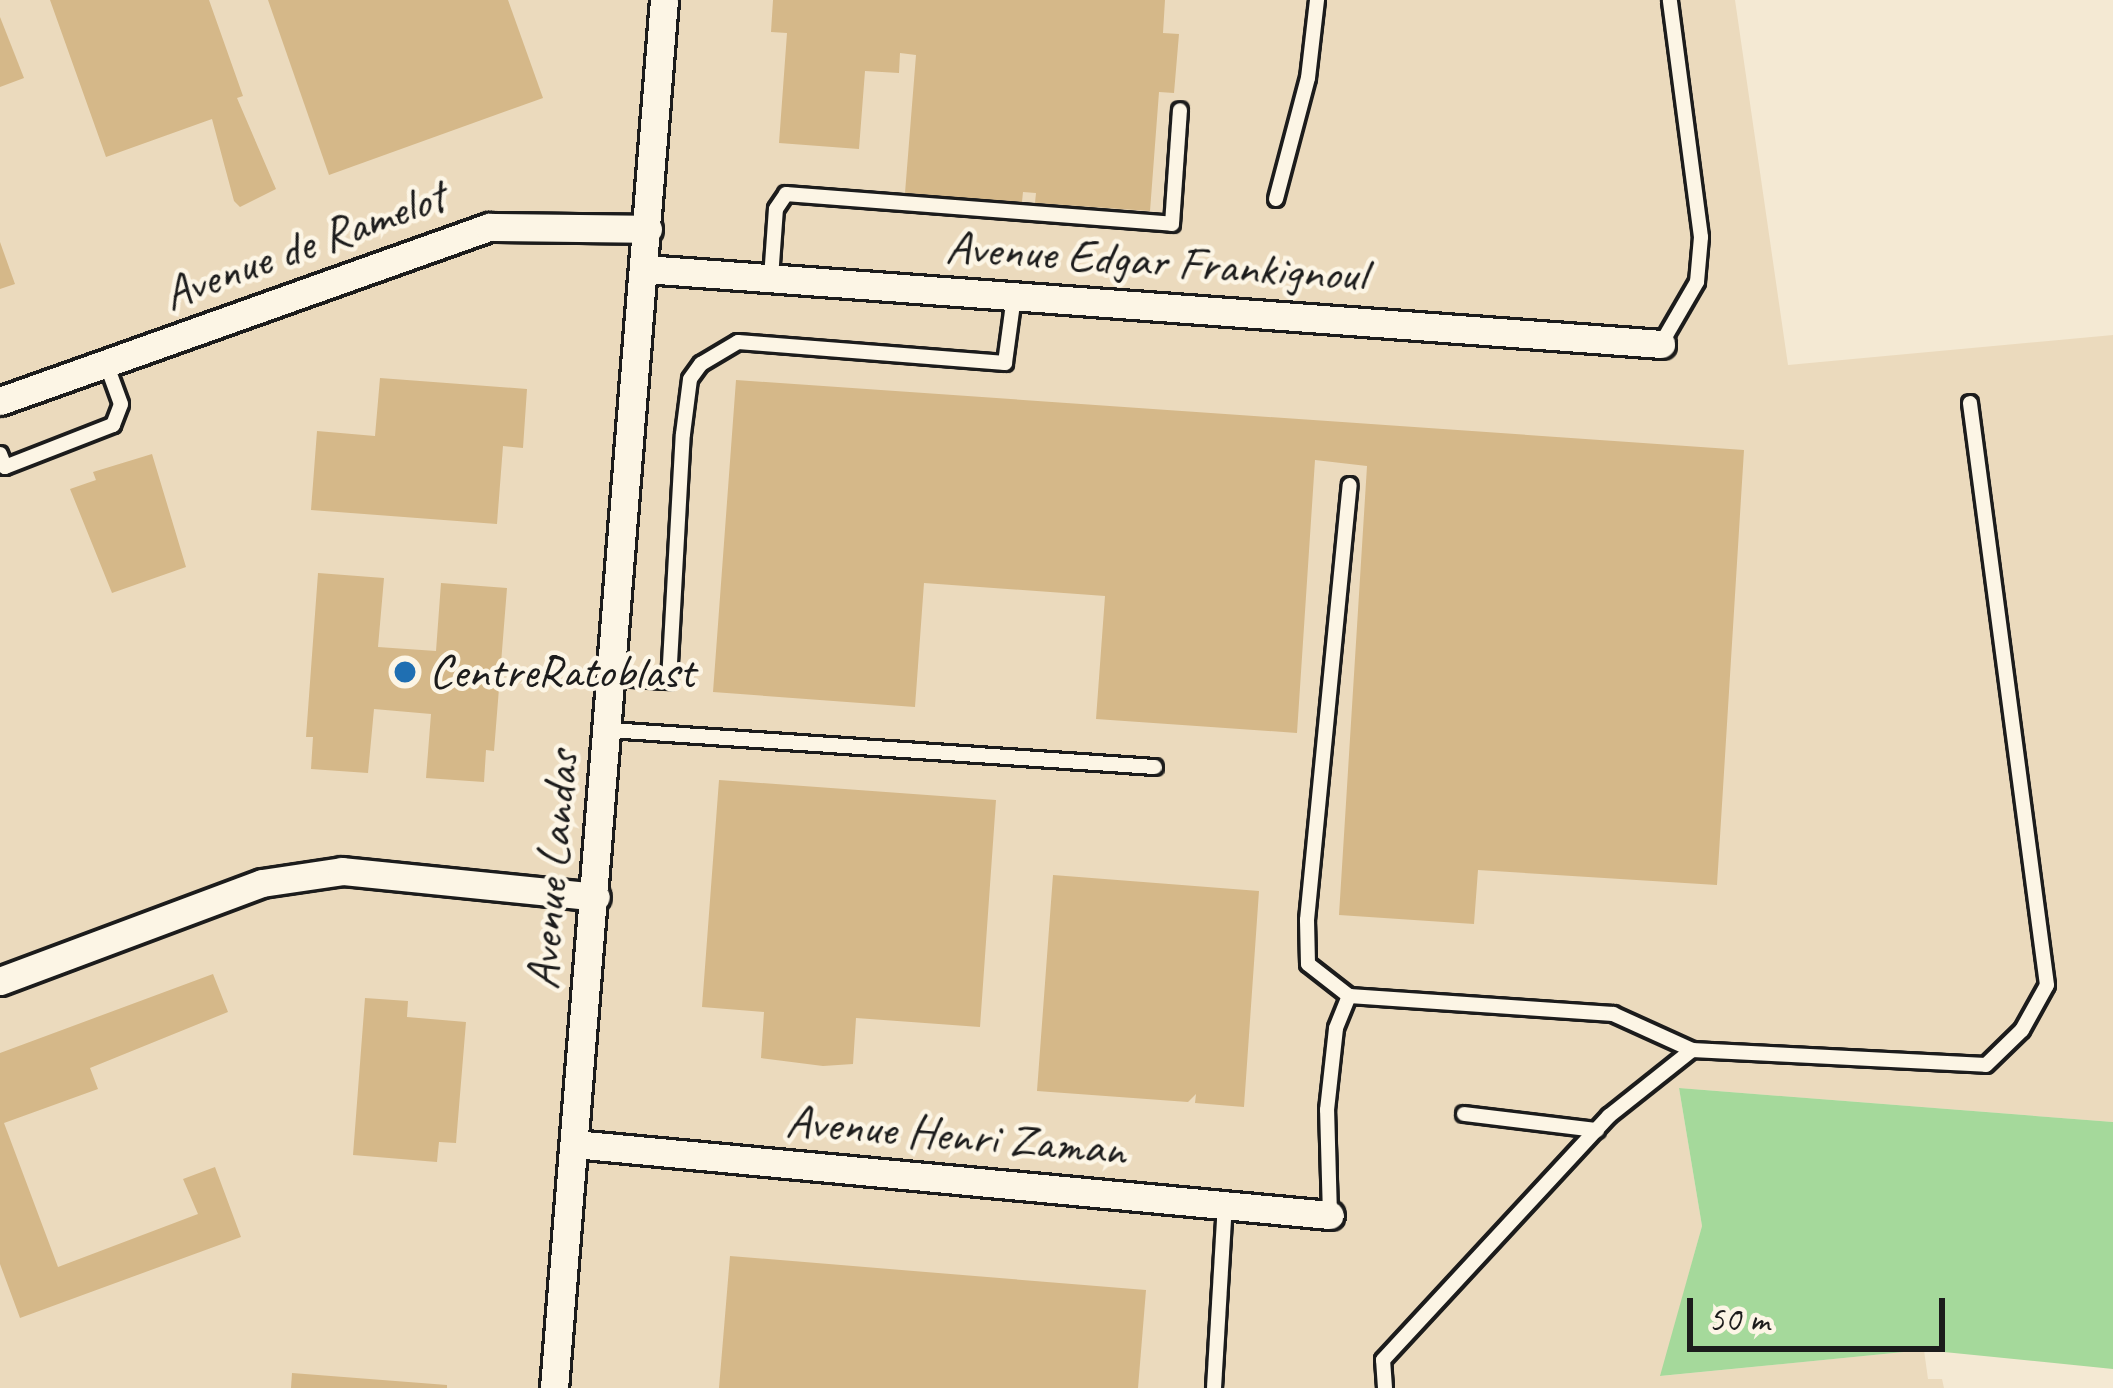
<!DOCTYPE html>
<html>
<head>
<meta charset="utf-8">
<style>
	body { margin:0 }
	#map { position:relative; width:2113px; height:1388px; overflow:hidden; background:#f4e9d3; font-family:Caveat,sans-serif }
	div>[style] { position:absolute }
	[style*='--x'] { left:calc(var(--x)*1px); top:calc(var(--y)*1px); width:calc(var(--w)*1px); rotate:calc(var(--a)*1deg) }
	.built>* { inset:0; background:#ebdabd }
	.green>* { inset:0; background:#a5d99b }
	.building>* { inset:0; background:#d5b889 }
	.roads { filter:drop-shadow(3px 0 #1c1c1c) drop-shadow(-3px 0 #1c1c1c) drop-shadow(0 3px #1c1c1c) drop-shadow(0 -3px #1c1c1c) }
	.lane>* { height:14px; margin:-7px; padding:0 7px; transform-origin:7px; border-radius:7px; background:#fcf5e5 }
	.street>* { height:27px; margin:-13.5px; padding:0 13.5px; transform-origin:13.5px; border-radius:13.5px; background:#fcf5e5 }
	.dots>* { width:33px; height:33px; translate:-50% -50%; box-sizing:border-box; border:6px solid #fcf5e5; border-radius:50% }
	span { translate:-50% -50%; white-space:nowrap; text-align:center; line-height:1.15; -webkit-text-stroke:9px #fcf5e5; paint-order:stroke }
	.street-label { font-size:48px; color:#1c1c1c }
	.poi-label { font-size:48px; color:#1c1c1c }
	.left { translate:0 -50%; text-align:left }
	.scale { position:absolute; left:1687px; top:1298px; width:258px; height:54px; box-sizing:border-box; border:6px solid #1c1c1c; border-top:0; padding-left:15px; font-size:36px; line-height:42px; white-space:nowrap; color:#1c1c1c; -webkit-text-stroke:9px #fcf5e5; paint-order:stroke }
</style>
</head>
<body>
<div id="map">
	<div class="built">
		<i style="clip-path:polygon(0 0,1735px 0,1788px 365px,2113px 335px,2113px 1122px,1679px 1088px,1702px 1226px,1661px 1376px,1924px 1350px,1928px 1379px,1942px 1379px,1944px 1388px,0 1388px)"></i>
	</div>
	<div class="green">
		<i style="clip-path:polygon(1679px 1088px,2113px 1122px,2113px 1369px,1924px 1350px,1660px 1376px,1702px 1226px)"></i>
	</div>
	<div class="building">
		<i style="clip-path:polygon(50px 0,209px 0,243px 96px,237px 98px,276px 189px,240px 207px,234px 201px,212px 119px,106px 157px)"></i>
		<i style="clip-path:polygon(268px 0,508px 0,543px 98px,329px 175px)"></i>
		<i style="clip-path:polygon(773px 0,1165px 0,1163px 33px,1179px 34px,1174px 93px,1159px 92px,1150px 211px,1035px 203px,1036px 193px,1023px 192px,1022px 202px,905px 193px,916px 55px,900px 53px,899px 73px,865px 71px,859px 149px,779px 143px,787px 33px,771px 32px)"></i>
		<i style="clip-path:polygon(0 17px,24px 78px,0 87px)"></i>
		<i style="clip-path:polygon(0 242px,15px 284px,0 289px)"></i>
		<i style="clip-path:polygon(380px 378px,527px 389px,523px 448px,503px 446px,497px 524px,311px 510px,317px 431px,375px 436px)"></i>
		<i style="clip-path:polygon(736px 380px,1744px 450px,1717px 885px,1478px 870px,1474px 924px,1339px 915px,1367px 466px,1315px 460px,1297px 733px,1096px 719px,1105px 596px,924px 583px,915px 707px,713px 692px)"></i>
		<i style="clip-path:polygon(152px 454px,186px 567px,112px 593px,70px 489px,96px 480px,93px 472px)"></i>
		<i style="clip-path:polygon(318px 573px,384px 578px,378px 647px,436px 651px,441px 583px,507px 588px,494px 751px,486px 750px,484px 782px,426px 778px,431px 714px,374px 709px,368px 773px,311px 769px,313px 737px,306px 737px)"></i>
		<i style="clip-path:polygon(719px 780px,996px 800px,980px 1027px,856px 1018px,853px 1064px,823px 1066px,761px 1058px,764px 1012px,702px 1007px)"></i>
		<i style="clip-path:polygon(1053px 875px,1259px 891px,1244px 1107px,1195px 1103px,1196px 1094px,1188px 1102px,1037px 1091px)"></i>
		<i style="clip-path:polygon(213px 974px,228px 1012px,90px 1068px,98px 1089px,4px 1123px,58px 1267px,198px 1214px,183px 1179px,215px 1167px,241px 1237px,20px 1318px,0 1264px,0 1053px)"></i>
		<i style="clip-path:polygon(365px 998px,408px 1001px,407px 1017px,466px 1022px,456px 1143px,439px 1142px,437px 1162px,353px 1155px)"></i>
		<i style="clip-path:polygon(730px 1256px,1146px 1290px,1138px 1388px,719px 1388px)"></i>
		<i style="clip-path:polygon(292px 1373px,447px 1385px,447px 1388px,291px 1388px)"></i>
	</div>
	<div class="roads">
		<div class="lane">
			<i style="--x:1276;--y:199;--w:125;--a:-75.2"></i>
			<i style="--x:1308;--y:78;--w:79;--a:-83.4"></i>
			<i style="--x:771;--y:278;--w:69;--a:-85.9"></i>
			<i style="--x:776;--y:209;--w:18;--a:-56"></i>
			<i style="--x:786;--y:194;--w:387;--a:4.4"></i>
			<i style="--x:1172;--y:224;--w:114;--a:-86"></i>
			<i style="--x:1661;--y:344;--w:72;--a:-59.9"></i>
			<i style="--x:1697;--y:282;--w:45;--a:-84.9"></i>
			<i style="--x:1701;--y:237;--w:239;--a:-97.5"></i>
			<i style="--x:0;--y:454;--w:14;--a:69"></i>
			<i style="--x:5;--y:467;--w:116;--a:-21.3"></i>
			<i style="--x:113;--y:425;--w:22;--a:-69"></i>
			<i style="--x:121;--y:404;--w:44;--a:-110.1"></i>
			<i style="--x:613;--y:678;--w:56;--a:3.1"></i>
			<i style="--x:669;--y:681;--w:247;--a:-86.8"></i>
			<i style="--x:683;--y:434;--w:55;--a:-82.7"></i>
			<i style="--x:690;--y:379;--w:19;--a:-54"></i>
			<i style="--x:701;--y:364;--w:43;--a:-30.7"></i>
			<i style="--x:738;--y:342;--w:268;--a:4.5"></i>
			<i style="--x:1005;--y:363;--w:68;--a:-82.3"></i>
			<i style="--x:609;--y:730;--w:547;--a:3.88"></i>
			<i style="--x:1349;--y:996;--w:52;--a:-142"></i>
			<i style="--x:1308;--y:964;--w:44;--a:-91.3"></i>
			<i style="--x:1307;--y:920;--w:437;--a:-84.4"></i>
			<i style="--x:1464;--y:1114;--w:134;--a:6.9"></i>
			<i style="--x:1330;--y:1215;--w:105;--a:-91.6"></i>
			<i style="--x:1327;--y:1110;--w:82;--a:-83.7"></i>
			<i style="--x:1336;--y:1028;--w:35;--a:-68"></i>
			<i style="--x:1349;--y:996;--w:265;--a:3.9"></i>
			<i style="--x:1613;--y:1014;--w:87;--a:24.5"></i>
			<i style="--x:1214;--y:1388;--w:183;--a:-86.6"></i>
			<i style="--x:1385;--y:1388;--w:28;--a:-94"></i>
			<i style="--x:1383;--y:1360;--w:333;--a:-47.2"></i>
			<i style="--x:1609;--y:1116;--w:106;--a:-38.5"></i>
			<i style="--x:1692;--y:1050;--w:294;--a:2.9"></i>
			<i style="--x:1986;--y:1065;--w:50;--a:-44.2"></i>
			<i style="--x:2022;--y:1030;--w:51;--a:-60.9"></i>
			<i style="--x:2047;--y:985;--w:587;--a:-97.54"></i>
		</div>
		<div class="street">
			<i style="--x:645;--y:269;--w:1019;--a:4.22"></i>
			<i style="--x:0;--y:401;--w:519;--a:-19.59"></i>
			<i style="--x:489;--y:227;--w:159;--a:0.7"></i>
			<i style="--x:0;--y:981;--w:280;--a:-20.5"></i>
			<i style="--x:262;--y:883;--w:81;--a:-8.5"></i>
			<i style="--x:342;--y:871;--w:255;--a:5.8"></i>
			<i style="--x:574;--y:1144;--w:759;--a:5.37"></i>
			<i style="--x:554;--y:1388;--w:1392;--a:-85.47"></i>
		</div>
	</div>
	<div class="dots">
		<i style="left:405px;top:672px;background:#1f6fb2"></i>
	</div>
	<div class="street-label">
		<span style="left:304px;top:245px;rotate:-20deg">Avenue de Ramelot</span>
		<span style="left:1156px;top:261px;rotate:4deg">Avenue Edgar Frankignoul</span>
		<span style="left:552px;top:870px;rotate:-85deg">Avenue Landas</span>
		<span style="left:956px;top:1135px;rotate:5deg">Avenue Henri Zaman</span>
	</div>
	<div class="poi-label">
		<span class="left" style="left:429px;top:672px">CentreRatoblast</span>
	</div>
	<div class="scale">50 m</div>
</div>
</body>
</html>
